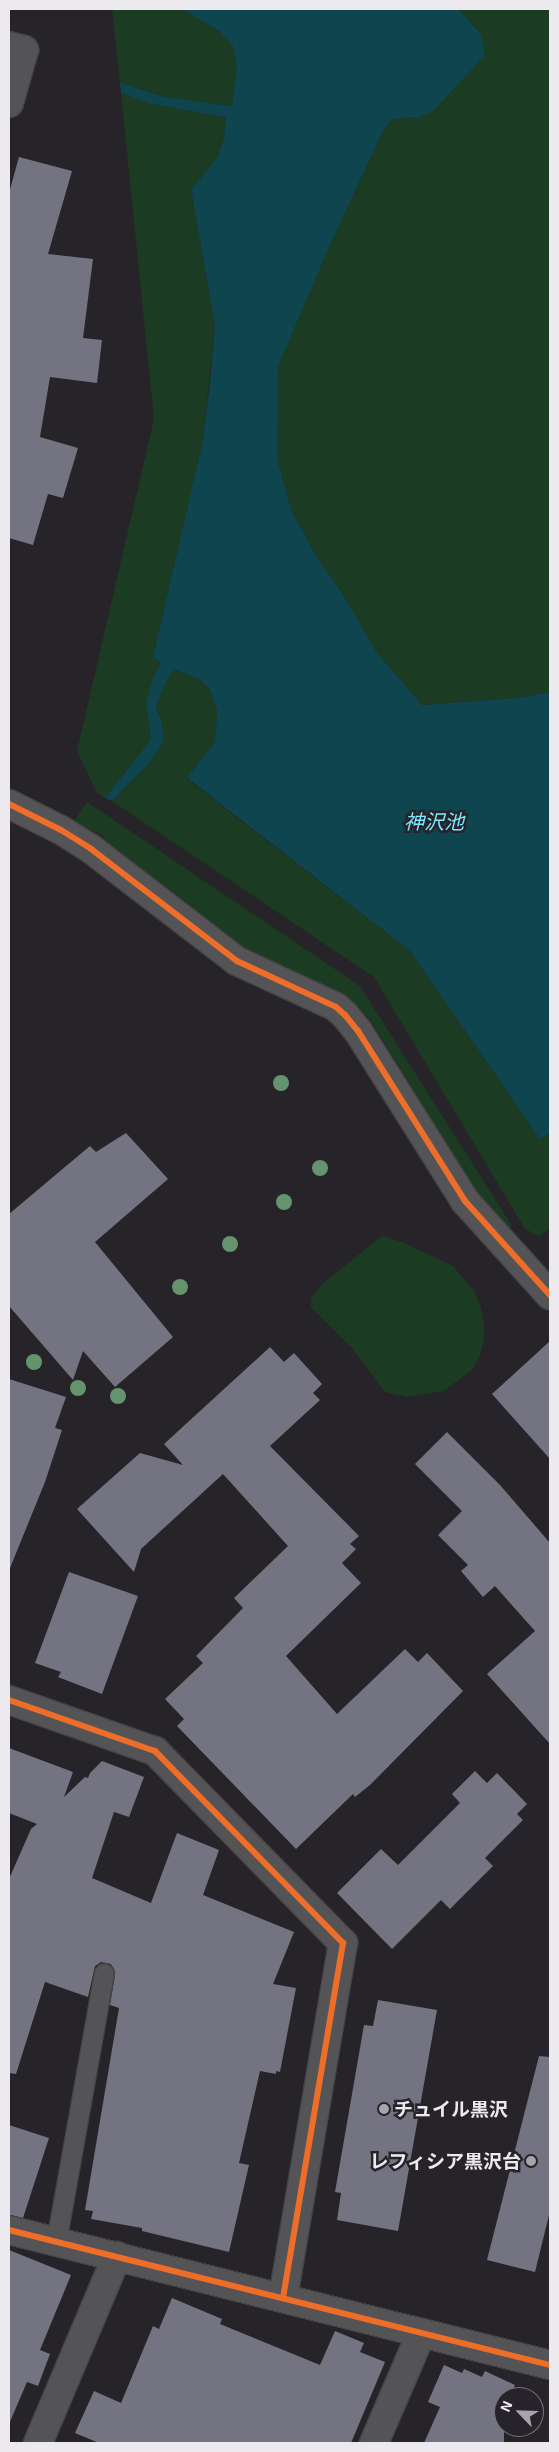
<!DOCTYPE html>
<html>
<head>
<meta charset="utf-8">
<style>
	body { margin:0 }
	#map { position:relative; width:559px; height:2452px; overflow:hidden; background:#272429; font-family:"Exo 2","Noto Sans JP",sans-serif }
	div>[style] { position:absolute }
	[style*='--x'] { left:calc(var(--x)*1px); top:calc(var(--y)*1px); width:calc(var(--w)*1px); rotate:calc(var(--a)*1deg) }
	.green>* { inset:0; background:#1b3b22 }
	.water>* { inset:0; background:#0e454f }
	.building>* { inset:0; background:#747382 }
	.roads { filter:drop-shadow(1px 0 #444245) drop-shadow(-1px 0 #444245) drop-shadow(0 1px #444245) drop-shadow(0 -1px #444245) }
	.lane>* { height:19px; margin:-9.5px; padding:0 9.5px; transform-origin:9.5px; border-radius:9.5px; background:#545356 }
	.street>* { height:28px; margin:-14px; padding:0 14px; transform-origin:14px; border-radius:14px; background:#545356 }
	.cycleway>* { height:6px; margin:-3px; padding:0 3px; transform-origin:3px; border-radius:3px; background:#ee6e29 }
	.trees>* { width:16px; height:16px; margin:-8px; border-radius:50%; background:#65936d }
	.dots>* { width:14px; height:14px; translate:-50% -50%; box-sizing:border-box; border:2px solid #27232a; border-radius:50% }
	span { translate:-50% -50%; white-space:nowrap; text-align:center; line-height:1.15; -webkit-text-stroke:5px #27232a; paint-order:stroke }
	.poi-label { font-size:19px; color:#eceaee; font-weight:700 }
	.left { translate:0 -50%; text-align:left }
	.right { translate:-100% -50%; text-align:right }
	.water-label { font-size:20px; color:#7ae7fd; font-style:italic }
	.frame { position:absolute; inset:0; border:10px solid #eceaee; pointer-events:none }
	.north { position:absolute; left:494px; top:2387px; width:50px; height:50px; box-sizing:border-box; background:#27232a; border:1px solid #767378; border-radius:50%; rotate:294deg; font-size:14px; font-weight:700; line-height:20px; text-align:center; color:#eceaee }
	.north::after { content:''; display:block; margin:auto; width:18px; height:22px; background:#a7a5a9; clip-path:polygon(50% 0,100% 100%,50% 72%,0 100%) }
</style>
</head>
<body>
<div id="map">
	<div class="green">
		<i style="clip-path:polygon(112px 9px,183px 9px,220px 32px,232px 44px,237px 66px,232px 106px,165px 97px,120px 83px)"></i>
		<i style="clip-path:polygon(458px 9px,550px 9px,550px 692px,515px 698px,422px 705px,377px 653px,341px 591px,318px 559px,292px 512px,277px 458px,277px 366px,331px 243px,383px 131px,392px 120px,405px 117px,420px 117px,481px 34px)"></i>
		<i style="clip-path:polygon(121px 93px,151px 104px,226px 117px,224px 138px,217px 158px,191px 190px,215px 326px,203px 439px,153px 657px,161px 663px,152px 680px,146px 703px,151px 739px,105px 798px,97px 793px,77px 751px,154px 419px)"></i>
		<i style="clip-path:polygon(174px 669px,199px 679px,210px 689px,217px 713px,215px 742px,187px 779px,410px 951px,540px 1139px,550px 1133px,550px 1228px,539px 1236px,525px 1229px,374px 977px,112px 801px,150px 762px,161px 719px,156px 707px,164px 686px)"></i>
		<i style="clip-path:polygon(87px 802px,360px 986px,512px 1226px,509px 1229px,480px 1198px,369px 1018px,344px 996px,241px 948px,110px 849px,102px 835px,73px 822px)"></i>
		<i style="clip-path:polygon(382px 1236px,402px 1242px,453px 1266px,474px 1291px,480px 1305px,484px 1323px,484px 1339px,480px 1356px,472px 1370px,444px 1391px,408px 1397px,385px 1392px,352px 1348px,311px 1307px,311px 1298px,322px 1284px)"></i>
	</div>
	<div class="water">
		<i style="clip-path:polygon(183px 9px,458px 9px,481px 34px,485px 55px,434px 110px,420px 117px,405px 117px,392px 120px,383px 131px,331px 243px,278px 366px,277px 458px,292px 512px,318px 559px,341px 591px,377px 653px,422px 705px,515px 698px,550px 692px,550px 1133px,540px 1139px,410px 951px,187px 778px,215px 742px,217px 712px,210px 689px,199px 679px,174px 669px,164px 686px,156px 707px,161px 719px,164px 740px,150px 762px,112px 801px,105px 798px,151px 739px,146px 703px,152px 680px,161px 663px,153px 657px,203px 439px,210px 382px,215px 326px,191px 190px,217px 158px,224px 138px,226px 117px,151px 104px,121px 93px,120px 83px,165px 97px,232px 106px,237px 66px,232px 44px,220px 32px)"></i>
	</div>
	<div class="building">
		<i style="clip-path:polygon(19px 157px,72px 171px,48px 254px,93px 259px,83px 338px,102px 340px,97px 383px,50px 377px,40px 437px,78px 448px,63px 498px,48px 494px,33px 545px,9px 538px,9px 193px)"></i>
		<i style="clip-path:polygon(126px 1133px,168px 1179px,95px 1242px,173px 1337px,115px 1387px,83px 1351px,73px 1380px,9px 1306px,9px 1214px,90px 1146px,96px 1152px)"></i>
		<i style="clip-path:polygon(550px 1341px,550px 1459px,492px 1394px)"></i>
		<i style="clip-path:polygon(270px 1347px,284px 1362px,294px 1353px,322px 1384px,313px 1393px,320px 1400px,270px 1446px,359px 1536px,350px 1544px,356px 1549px,342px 1563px,361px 1583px,286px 1656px,337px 1714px,405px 1649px,418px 1662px,427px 1653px,463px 1691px,370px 1785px,355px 1797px,353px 1794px,296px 1849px,177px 1726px,184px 1719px,165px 1699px,203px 1663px,196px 1656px,243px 1608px,234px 1598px,288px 1546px,223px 1474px,141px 1549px,134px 1572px,77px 1509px,140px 1453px,183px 1465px,164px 1444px)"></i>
		<i style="clip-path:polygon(9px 1379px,66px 1397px,55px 1428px,62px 1430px,45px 1482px,10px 1568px)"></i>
		<i style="clip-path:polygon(447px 1432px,500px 1485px,550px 1543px,550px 1744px,487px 1674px,535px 1631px,495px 1586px,483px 1597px,461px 1571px,468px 1565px,438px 1535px,462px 1511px,415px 1464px)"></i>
		<i style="clip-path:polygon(69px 1572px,138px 1596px,102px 1694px,58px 1677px,61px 1672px,35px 1663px)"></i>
		<i style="clip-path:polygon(9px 1748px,73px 1772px,64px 1797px,85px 1777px,88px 1778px,90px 1773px,102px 1761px,144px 1777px,129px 1817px,114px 1812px,92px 1878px,151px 1903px,177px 1833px,219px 1850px,203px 1895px,294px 1932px,273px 1984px,296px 1988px,280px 2072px,276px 2071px,276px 2074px,260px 2071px,239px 2163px,249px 2165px,229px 2252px,142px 2231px,142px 2228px,91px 2219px,93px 2211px,85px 2210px,119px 2008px,110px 2005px,115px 1974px,111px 1964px,101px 1962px,95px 1966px,88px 1997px,45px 1982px,16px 2074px,9px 2073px,9px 1879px,31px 1829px,37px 1824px,9px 1813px)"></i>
		<i style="clip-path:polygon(475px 1771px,487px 1783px,497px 1773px,527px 1804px,517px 1814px,523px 1820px,485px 1858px,493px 1866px,450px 1909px,441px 1900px,392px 1949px,337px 1893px,381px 1849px,398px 1865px,460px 1803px,452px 1794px)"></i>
		<i style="clip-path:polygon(378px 2000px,437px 2010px,398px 2231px,337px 2220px,341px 2193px,335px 2192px,364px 2025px,373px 2026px)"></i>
		<i style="clip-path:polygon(539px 2056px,550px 2057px,550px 2211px,535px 2272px,487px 2260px)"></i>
		<i style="clip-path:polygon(9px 2125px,49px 2138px,23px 2218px,9px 2215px)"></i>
		<i style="clip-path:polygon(9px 2250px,71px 2275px,40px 2350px,50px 2354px,38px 2386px,27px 2382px,9px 2424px)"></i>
		<i style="clip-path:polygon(172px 2298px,222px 2319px,220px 2324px,320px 2365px,335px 2331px,364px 2343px,360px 2352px,385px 2362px,351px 2443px,99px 2443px,75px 2433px,94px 2391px,121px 2403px,153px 2326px,159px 2329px)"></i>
		<i style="clip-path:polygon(444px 2365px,462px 2373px,464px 2369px,482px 2377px,485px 2371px,515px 2385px,510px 2397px,504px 2397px,504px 2443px,424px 2443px,440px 2407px,428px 2402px)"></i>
	</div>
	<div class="roads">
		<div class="lane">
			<i style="--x:56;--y:2242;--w:273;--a:-79.9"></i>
		</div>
		<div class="street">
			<i style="--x:9;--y:46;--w:16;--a:15"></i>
			<i style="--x:24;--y:50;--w:55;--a:105.8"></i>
			<i style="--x:9;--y:804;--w:58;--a:26.6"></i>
			<i style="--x:61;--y:830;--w:36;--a:32"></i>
			<i style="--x:91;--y:849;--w:184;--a:37.5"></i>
			<i style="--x:237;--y:961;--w:109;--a:24.9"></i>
			<i style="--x:336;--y:1007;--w:12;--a:42"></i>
			<i style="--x:345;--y:1015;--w:21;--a:51"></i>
			<i style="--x:358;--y:1031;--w:201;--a:57.8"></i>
			<i style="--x:465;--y:1201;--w:127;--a:47.9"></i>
			<i style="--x:9;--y:1700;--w:155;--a:19.3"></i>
			<i style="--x:155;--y:1751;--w:269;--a:45.6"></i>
			<i style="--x:343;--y:1943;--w:359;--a:99.6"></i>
			<i style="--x:9;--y:2230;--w:558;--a:14.01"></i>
			<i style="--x:38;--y:2443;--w:203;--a:-67.1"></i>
			<i style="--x:374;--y:2443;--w:119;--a:-66.7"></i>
		</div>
	</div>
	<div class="cycleway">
		<i style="--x:9;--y:804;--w:58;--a:26.6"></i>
		<i style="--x:61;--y:830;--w:36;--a:32"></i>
		<i style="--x:91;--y:849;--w:184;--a:37.5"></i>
		<i style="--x:237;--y:961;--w:109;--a:24.9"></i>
		<i style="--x:336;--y:1007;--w:12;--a:42"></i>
		<i style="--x:345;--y:1015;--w:21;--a:51"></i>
		<i style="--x:358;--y:1031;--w:201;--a:57.8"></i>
		<i style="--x:465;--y:1201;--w:127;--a:47.9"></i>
		<i style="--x:9;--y:1700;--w:155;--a:19.3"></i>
		<i style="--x:155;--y:1751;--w:269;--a:45.6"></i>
		<i style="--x:343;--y:1943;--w:359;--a:99.6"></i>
		<i style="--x:9;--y:2230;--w:558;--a:14.01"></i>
	</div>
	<div class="trees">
		<i style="left:281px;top:1083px"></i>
		<i style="left:320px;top:1168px"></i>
		<i style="left:284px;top:1202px"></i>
		<i style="left:230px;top:1244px"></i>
		<i style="left:180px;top:1287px"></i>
		<i style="left:34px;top:1362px"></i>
		<i style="left:78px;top:1388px"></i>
		<i style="left:118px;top:1396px"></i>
	</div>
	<div class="dots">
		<i style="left:384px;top:2109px;background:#a7a5a9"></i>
		<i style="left:531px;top:2161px;background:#a7a5a9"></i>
	</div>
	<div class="poi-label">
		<span class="left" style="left:394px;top:2109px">チュイル黒沢</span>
		<span class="right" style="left:521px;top:2161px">レフィシア黒沢台</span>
	</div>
	<div class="water-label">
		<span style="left:434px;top:821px">神沢池</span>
	</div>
	<div class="frame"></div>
	<div class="north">N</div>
</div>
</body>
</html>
